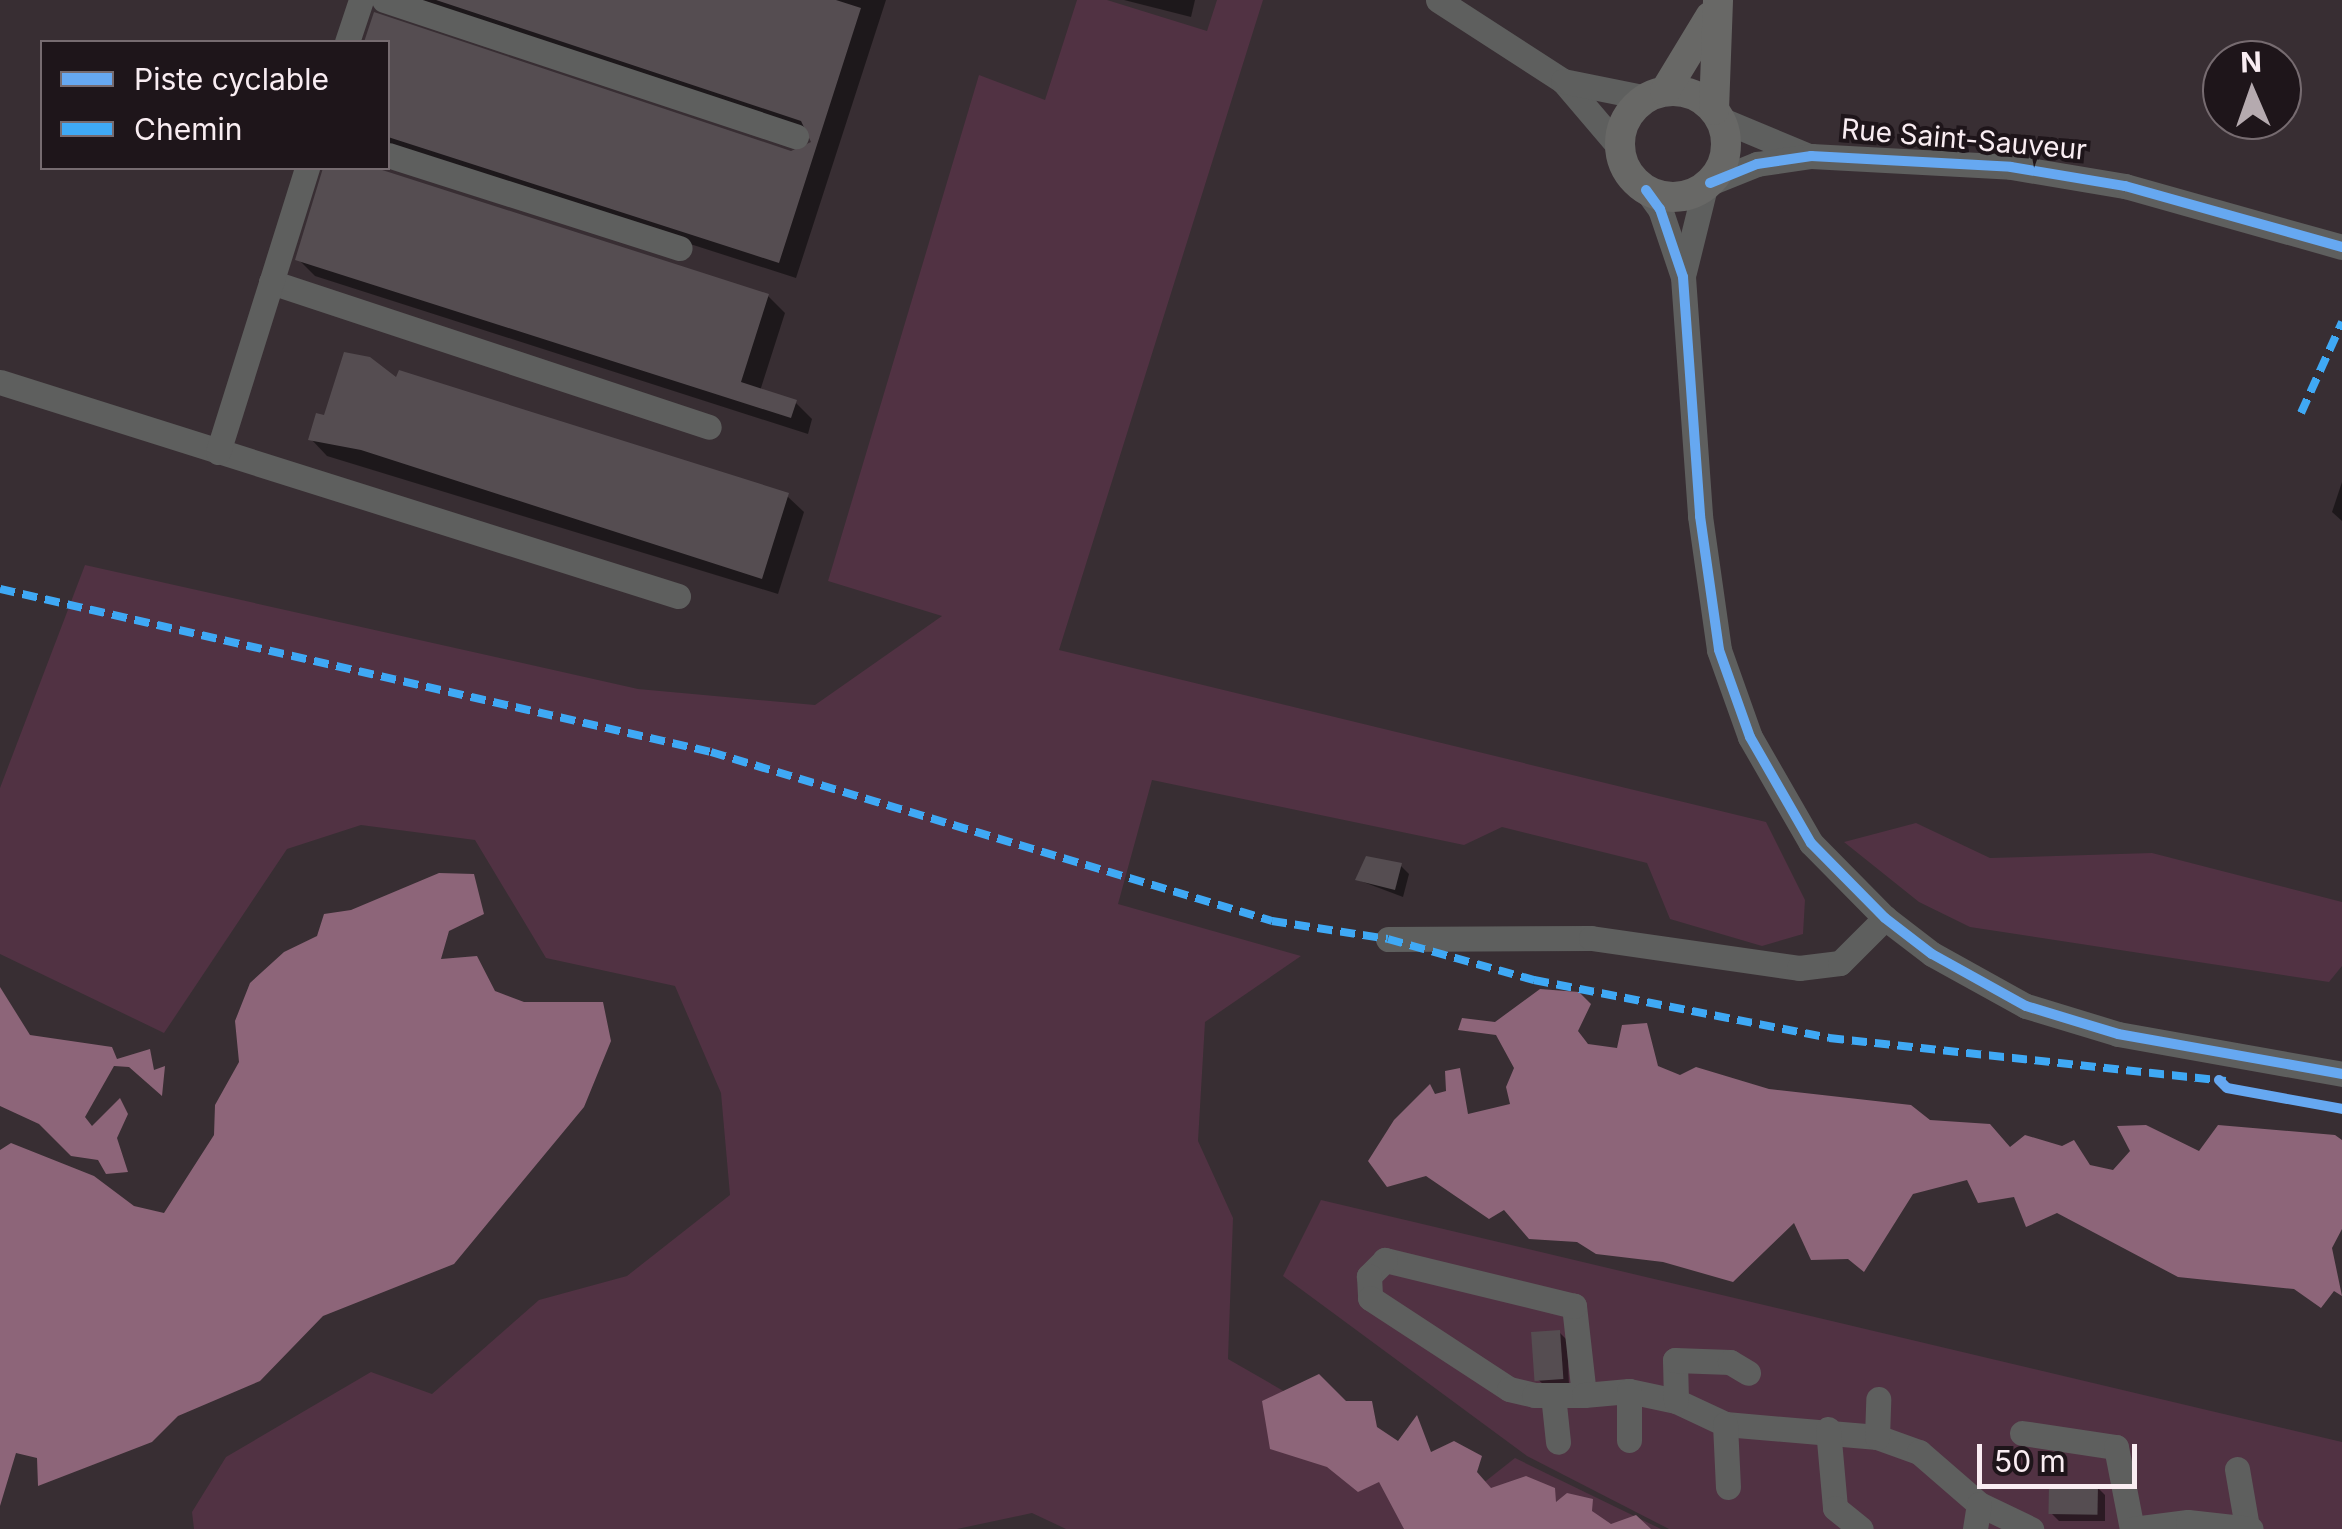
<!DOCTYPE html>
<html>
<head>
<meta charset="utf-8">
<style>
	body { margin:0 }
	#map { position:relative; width:2342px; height:1529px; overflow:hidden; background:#382e33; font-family:Inter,sans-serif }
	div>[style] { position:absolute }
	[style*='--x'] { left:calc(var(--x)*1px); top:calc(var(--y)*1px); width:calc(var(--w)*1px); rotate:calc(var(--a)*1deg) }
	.green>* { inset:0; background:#513243 }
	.water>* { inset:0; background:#8d6579 }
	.shadow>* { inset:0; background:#0007 }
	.building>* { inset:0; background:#554d51; transform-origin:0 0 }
	.minor>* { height:25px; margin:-12.5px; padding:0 12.5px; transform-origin:12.5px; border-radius:12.5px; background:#5e5f5e }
	.major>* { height:30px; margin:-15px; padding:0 15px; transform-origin:15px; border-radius:15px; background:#686866 }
	.major>.ring { margin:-15px; padding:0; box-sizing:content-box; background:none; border:30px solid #686866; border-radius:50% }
	.quiet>* { height:8px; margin-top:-4px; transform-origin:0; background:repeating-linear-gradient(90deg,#3fa9f5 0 15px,transparent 0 23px) }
	.cycleway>* { height:10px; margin:-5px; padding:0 5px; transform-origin:5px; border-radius:5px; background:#66a8f1 }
	span { translate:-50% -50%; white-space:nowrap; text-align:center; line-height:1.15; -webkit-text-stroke:8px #1e151a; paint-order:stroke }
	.street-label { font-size:28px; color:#f9edf2 }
	.legend { position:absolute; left:40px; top:40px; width:350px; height:130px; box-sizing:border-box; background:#1e151a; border:2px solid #766b70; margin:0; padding:12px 18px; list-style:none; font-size:30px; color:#f9edf2 }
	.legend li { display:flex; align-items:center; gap:20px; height:50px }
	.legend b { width:50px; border:2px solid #766b70 }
	.north { position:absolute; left:2202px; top:40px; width:100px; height:100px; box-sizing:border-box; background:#1e151a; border:2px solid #766b70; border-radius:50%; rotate:358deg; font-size:28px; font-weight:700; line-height:40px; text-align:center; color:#f9edf2 }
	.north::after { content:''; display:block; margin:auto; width:35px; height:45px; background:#b5aaaf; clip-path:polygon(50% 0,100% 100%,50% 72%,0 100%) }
	.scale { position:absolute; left:1977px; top:1444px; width:160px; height:45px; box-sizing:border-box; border:5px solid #f9edf2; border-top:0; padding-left:12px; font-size:30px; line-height:35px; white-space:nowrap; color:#f9edf2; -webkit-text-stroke:8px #1e151a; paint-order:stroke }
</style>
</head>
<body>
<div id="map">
	<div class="green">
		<i style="clip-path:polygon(1077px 0,1107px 0,1207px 31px,1217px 0,1263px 0,1059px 650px,1766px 822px,1805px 900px,1803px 934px,1762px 946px,1670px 919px,1647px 863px,1502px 827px,1464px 845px,1152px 780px,1118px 904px,1301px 956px,1205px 1022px,1198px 1141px,1233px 1218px,1228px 1359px,1454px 1489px,1403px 1529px,1066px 1529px,1032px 1513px,957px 1529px,194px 1529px,192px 1512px,226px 1457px,371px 1372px,432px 1394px,539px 1300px,627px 1276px,730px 1195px,721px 1093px,675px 986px,546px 958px,475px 840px,361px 825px,287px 849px,164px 1033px,0 954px,0 788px,85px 565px,638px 689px,815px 705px,942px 616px,828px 581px,979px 75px,1045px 100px)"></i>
		<i style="clip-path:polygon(1916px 823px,1990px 858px,2152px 853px,2342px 902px,2342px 966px,2329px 982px,1970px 927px,1919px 902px,1844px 842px)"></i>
		<i style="clip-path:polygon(1321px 1200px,2342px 1442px,2342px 1529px,1669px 1529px,1527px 1456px,1283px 1276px)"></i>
		<i style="clip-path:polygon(1515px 1458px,1661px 1529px,1425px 1529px)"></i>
	</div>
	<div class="water">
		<i style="clip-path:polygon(439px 873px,474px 874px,484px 914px,449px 931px,441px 959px,477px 956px,495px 991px,524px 1002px,603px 1002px,611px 1041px,584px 1107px,454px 1264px,323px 1316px,260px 1381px,178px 1416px,152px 1442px,38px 1486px,37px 1458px,16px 1453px,0 1506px,0 1150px,11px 1143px,94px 1176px,134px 1206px,164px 1213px,214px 1135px,215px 1105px,239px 1062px,235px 1021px,250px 983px,284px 952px,317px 936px,324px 914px,351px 910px)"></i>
		<i style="clip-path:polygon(0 987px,30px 1035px,112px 1047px,117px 1059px,150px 1049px,154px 1070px,165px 1066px,162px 1096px,129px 1067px,114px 1066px,85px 1117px,92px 1126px,120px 1098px,128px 1114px,117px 1138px,128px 1172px,106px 1174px,98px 1160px,71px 1156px,39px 1124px,0 1106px)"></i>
		<i style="clip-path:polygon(1540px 989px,1579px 992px,1591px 1004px,1578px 1031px,1588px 1044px,1617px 1048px,1622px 1025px,1647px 1023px,1658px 1066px,1680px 1075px,1696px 1067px,1769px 1089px,1911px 1105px,1930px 1120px,1990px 1124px,2010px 1147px,2025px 1135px,2062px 1146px,2074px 1140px,2090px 1165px,2113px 1170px,2130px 1151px,2117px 1126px,2146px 1125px,2199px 1151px,2218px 1125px,2335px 1135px,2342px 1140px,2342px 1229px,2332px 1248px,2342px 1296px,2334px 1291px,2321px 1308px,2294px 1289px,2178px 1277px,2057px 1213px,2026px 1227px,2014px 1197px,1978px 1203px,1967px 1180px,1913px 1194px,1864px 1272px,1848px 1259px,1811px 1260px,1794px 1223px,1733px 1282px,1663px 1262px,1596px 1254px,1577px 1242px,1529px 1239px,1504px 1210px,1489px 1219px,1426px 1176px,1387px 1187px,1368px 1161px,1394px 1120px,1430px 1084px,1435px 1094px,1446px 1091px,1445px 1071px,1460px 1068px,1468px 1114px,1510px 1104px,1506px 1087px,1514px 1068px,1496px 1035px,1458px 1030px,1462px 1018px,1495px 1022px)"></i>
		<i style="clip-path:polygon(1319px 1374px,1346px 1401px,1372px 1401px,1377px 1427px,1398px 1441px,1417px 1415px,1431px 1452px,1454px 1441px,1482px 1456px,1477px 1472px,1491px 1488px,1526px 1476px,1555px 1488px,1556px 1502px,1567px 1493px,1593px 1499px,1592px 1511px,1611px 1524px,1636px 1515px,1651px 1529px,1404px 1529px,1379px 1482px,1358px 1492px,1327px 1467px,1270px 1449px,1262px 1401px)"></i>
	</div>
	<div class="shadow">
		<i style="clip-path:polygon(398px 0,886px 0,796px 278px,388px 147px,388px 42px,366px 42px,376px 16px,791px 154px,815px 141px,811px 134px)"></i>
		<i style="clip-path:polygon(1124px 0,1195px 0,1191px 17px)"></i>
		<i style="clip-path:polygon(324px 168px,368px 168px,768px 296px,785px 313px,760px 391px,795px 402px,812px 419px,808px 434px,315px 276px,298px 259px)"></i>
		<i style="clip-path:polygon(398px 382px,787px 496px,804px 512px,778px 594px,327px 456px,311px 439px,325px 418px)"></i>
		<i style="clip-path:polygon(2342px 482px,2342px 521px,2332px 512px)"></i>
		<i style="clip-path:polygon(1401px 866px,1409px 874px,1403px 897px,1358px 880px)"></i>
		<i style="clip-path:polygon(1559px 1332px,1567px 1340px,1569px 1385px,1543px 1384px,1535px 1377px)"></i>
		<i style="clip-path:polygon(2097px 1487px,2105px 1495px,2105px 1521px,2059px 1521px,2051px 1513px)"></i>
	</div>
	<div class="building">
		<i style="clip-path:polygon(436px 0,836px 0,861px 8px,779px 263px,388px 137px,388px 42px,364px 42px,374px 12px,791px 151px,811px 142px,801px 121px)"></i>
		<i style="clip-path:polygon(323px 168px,376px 168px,769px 294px,741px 382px,797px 400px,791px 418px,295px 260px)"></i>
		<i style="clip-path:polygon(344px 352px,370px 357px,396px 377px,399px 370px,789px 493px,762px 579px,361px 450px,308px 440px,316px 413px,324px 415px)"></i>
		<i style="clip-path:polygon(1366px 856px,1402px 863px,1395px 890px,1355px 880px)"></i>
		<i style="left:1560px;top:1330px;width:49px;height:29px;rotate:86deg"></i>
		<i style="left:2049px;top:1484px;width:49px;height:30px;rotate:1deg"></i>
	</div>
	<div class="minor">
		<i style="--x:384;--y:0;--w:434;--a:18.3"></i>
		<i style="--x:1438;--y:0;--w:149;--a:32.9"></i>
		<i style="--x:1563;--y:81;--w:88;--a:49.6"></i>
		<i style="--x:347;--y:42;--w:44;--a:-71.6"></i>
		<i style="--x:1563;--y:81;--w:86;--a:11.4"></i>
		<i style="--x:1720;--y:119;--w:93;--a:22.7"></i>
		<i style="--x:388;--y:155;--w:306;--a:17.7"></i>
		<i style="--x:1710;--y:183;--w:51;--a:-22"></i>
		<i style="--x:1757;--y:164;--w:55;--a:-8.4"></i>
		<i style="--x:1811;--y:156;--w:200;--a:3.1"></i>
		<i style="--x:2011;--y:167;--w:116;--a:9.5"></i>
		<i style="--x:2125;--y:186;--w:225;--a:15.7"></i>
		<i style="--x:1646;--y:190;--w:24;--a:54"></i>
		<i style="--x:1660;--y:209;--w:72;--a:71.3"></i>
		<i style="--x:1683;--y:277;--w:240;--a:85.9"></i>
		<i style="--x:1700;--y:516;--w:135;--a:81.9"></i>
		<i style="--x:1719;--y:650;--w:92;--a:70.4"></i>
		<i style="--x:1750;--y:737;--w:122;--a:60.1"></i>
		<i style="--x:1811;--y:843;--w:105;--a:45.4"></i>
		<i style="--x:1885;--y:918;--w:59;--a:37.5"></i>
		<i style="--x:1932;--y:954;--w:107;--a:29"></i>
		<i style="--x:2026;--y:1006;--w:96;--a:16.9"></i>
		<i style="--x:2118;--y:1034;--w:228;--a:10.1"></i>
		<i style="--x:1684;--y:272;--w:88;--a:-76.1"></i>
		<i style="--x:271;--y:282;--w:461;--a:18.3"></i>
		<i style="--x:0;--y:382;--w:711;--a:17.52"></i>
		<i style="--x:218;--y:452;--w:298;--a:-72.6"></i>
		<i style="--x:1388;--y:939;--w:203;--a:-0.3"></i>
		<i style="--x:1591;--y:938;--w:210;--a:8.2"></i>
		<i style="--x:1799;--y:968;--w:41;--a:-7"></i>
		<i style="--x:1840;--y:963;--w:64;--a:-45"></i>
		<i style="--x:1553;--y:1395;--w:47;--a:83.9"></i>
		<i style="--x:1584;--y:1395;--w:90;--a:-96.4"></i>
		<i style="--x:1574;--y:1306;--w:195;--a:-166.3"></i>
		<i style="--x:1385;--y:1260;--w:23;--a:135"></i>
		<i style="--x:1369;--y:1276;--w:22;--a:87"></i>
		<i style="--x:1370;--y:1298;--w:166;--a:33.2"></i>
		<i style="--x:1509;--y:1389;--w:26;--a:13"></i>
		<i style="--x:1534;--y:1395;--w:50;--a:0"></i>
		<i style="--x:1584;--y:1395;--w:45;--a:-5.1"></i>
		<i style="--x:1629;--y:1391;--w:48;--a:12"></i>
		<i style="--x:1676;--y:1401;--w:54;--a:25.1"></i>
		<i style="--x:1725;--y:1424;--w:153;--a:4.9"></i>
		<i style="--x:1877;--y:1437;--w:45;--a:19.7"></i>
		<i style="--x:1919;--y:1452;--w:79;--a:40.9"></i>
		<i style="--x:1979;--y:1504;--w:58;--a:25.7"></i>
		<i style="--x:1676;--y:1401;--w:41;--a:-91.4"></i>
		<i style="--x:1675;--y:1360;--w:55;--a:2.1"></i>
		<i style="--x:1730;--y:1362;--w:21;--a:31"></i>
		<i style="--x:1725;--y:1424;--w:63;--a:87.3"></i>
		<i style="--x:1828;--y:1429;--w:79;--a:84.9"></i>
		<i style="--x:1835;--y:1508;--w:33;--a:39"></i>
		<i style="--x:2022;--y:1433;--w:95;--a:8.5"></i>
		<i style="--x:2116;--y:1447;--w:84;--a:79"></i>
		<i style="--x:1877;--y:1437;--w:38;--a:-88"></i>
		<i style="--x:1629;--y:1440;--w:49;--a:-90"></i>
		<i style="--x:2237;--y:1469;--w:59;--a:80.2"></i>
		<i style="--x:1975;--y:1529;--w:25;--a:-81"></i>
		<i style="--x:2133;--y:1529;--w:55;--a:-7.3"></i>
		<i style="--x:2188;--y:1522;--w:63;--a:6.3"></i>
	</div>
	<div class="major">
		<i class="ring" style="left:1620px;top:91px;width:76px;height:76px"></i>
		<i style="--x:1665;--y:91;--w:87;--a:-58.7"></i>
		<i style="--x:1714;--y:110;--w:110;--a:-87.9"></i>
	</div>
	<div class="quiet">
		<i style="--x:2301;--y:413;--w:100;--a:-65.7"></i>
		<i style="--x:0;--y:589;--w:729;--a:12.91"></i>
		<i style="--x:711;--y:752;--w:586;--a:16.76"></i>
		<i style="--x:1272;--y:921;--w:117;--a:8.8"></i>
		<i style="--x:1388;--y:939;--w:152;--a:15.7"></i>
		<i style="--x:1534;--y:980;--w:301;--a:11.1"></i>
		<i style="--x:1829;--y:1038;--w:399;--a:6.2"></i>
	</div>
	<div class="cycleway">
		<i style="--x:1710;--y:183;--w:51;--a:-22"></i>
		<i style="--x:1757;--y:164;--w:55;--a:-8.4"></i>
		<i style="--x:1811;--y:156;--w:200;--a:3.1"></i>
		<i style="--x:2011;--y:167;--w:116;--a:9.5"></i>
		<i style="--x:2125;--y:186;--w:225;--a:15.7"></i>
		<i style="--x:1646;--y:190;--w:24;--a:54"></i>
		<i style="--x:1660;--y:209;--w:72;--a:71.3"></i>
		<i style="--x:1683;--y:277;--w:240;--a:85.9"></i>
		<i style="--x:1700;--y:516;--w:135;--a:81.9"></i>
		<i style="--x:1719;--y:650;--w:92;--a:70.4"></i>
		<i style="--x:1750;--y:737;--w:122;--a:60.1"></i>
		<i style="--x:1811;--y:843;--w:105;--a:45.4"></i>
		<i style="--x:1885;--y:918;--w:59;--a:37.5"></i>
		<i style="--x:1932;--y:954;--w:107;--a:29"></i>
		<i style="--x:2026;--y:1006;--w:96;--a:16.9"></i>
		<i style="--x:2118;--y:1034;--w:228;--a:10.1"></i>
		<i style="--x:2219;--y:1080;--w:11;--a:45"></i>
		<i style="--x:2227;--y:1088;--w:117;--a:10.3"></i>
	</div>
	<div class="street-label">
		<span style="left:1964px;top:139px;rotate:5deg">Rue Saint-Sauveur</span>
	</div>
	<ul class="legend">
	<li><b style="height:12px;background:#66a8f1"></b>Piste cyclable</li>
	<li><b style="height:12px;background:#3fa9f5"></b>Chemin</li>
	</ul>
	<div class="north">N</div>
	<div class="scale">50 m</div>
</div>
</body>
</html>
